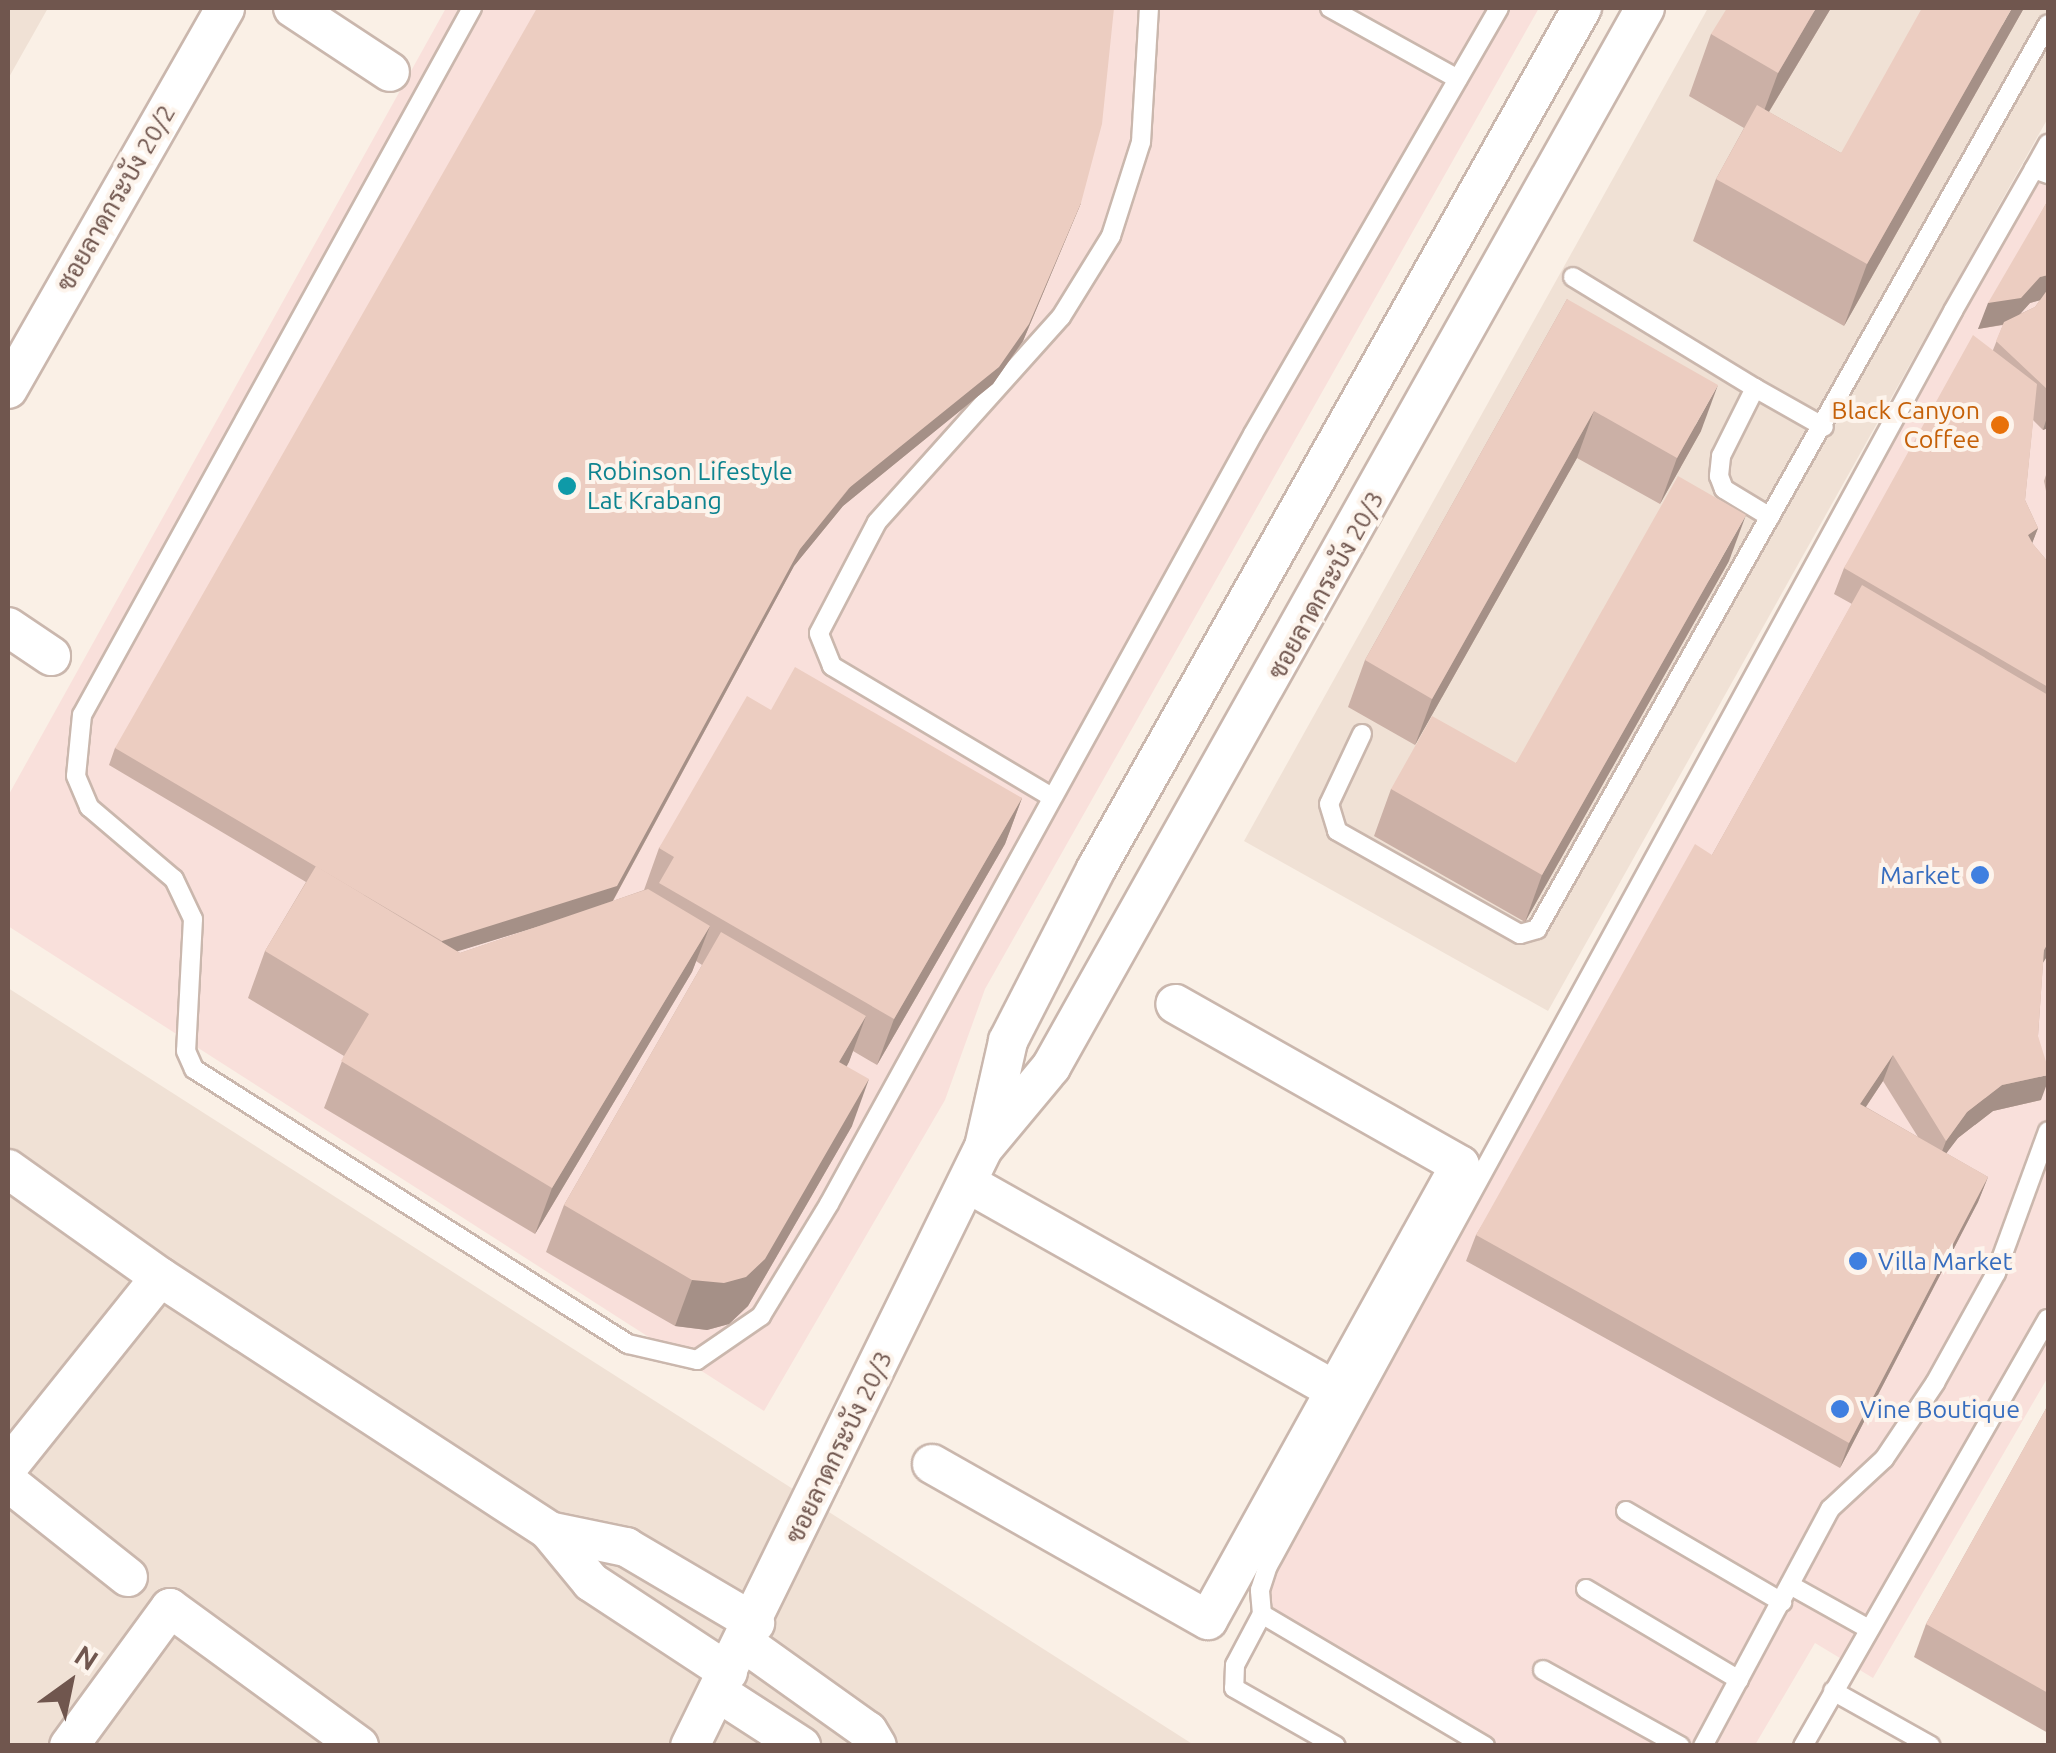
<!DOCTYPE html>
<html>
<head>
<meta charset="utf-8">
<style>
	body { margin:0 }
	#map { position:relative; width:2056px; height:1753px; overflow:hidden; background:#faf0e6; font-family:Ubuntu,Sarabun,sans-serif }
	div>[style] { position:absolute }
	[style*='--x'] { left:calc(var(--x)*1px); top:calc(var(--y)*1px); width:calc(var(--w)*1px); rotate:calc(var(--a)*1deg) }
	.residential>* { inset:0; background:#f0e1d5 }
	.commercial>* { inset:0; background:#f9e0db }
	.roads { filter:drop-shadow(2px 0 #cab7ad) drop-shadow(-2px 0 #cab7ad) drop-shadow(0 2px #cab7ad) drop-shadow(0 -2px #cab7ad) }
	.lane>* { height:18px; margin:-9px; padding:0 9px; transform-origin:9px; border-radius:9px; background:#fff }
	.street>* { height:38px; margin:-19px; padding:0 19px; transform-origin:19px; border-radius:19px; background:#fff }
	.wall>* { inset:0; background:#cbb0a6 }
	.shaded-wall>* { inset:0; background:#a59087 }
	.building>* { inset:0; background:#eccdc1 }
	.dots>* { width:28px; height:28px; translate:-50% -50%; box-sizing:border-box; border:5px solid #fdf4ec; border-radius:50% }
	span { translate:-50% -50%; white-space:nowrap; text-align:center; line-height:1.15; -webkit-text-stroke:8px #fdf4ec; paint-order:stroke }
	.street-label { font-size:25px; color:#70564e }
	.food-label { font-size:25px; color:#c56008 }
	.right { translate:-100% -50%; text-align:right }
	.culture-label { font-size:25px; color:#0d838f }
	.left { translate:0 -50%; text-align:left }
	.shop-label { font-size:25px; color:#366cbe }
	.frame { position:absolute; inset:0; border:10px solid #70564e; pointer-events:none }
	.north { position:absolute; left:20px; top:1633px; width:100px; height:100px; -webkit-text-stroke:8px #fdf4ec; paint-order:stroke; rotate:33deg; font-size:28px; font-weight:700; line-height:40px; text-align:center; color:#70564e }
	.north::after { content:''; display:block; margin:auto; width:35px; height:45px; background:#70564e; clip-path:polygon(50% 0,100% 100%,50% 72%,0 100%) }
</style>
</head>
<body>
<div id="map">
	<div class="residential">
		<i style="clip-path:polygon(8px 8px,48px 8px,8px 79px)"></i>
		<i style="clip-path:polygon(1708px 8px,2048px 8px,2048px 118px,1548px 1011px,1244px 841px)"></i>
		<i style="clip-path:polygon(8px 988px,1194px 1745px,8px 1745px)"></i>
	</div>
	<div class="commercial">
		<i style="clip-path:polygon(446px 8px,1539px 8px,985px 989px,945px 1100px,764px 1411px,8px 926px,8px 796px)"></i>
		<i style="clip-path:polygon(2048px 129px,2048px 1377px,1873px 1678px,1815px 1643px,1755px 1745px,1499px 1745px,1251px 1602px)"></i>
	</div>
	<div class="roads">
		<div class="lane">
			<i style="--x:472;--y:8;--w:807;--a:118.88"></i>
			<i style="--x:82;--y:715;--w:61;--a:95.6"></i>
			<i style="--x:76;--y:776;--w:34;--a:67"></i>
			<i style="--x:89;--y:807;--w:111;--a:40.3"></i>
			<i style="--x:174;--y:879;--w:44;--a:64.6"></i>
			<i style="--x:193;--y:919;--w:132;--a:93"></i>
			<i style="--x:186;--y:1051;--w:20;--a:66"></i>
			<i style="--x:194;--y:1069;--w:514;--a:32.36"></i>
			<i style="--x:628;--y:1344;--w:71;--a:13.1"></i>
			<i style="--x:697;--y:1360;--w:78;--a:-34.5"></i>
			<i style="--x:761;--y:1316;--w:131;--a:-58.7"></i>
			<i style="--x:829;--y:1204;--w:879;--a:-61.16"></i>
			<i style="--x:1253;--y:434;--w:492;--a:-60"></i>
			<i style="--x:1330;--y:8;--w:146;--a:29"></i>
			<i style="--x:2034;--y:169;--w:29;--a:-61"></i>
			<i style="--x:1573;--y:277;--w:213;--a:31.4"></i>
			<i style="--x:1770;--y:517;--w:54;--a:-148.7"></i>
			<i style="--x:1724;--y:489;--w:14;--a:-111"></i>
			<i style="--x:1719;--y:476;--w:20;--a:-84"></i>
			<i style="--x:1721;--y:456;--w:76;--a:-63.4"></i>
			<i style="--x:1755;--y:388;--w:79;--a:29.5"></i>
			<i style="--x:1362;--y:734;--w:77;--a:115.2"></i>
			<i style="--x:1329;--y:804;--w:28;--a:73"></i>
			<i style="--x:1337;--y:831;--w:210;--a:29.4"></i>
			<i style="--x:1520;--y:934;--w:18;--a:-16"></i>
			<i style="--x:1537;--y:929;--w:1039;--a:-60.55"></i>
			<i style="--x:1050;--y:796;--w:254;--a:-149.2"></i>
			<i style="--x:832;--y:666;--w:35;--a:-112"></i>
			<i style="--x:819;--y:633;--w:125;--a:-62.4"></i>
			<i style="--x:877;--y:522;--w:275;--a:-48.1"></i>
			<i style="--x:1061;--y:317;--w:95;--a:-58.3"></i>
			<i style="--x:1111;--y:236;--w:99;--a:-72.3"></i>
			<i style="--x:1141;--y:142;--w:134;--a:-86.6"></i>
			<i style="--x:1626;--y:1511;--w:181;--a:30.3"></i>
			<i style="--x:1790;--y:1585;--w:88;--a:29.2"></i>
			<i style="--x:1586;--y:1589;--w:178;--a:30.7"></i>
			<i style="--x:1262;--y:1614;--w:58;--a:117.9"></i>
			<i style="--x:1235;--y:1665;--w:23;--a:92"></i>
			<i style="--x:1234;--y:1688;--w:117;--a:29.6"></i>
			<i style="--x:1543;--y:1670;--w:157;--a:29"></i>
			<i style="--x:1833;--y:1691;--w:112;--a:29.3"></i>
			<i style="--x:1485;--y:1746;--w:259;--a:-149.4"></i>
			<i style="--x:1262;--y:1614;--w:24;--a:-95"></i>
			<i style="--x:1260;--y:1590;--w:25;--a:-72"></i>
			<i style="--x:1268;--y:1566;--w:1430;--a:-61.37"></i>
			<i style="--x:1953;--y:311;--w:163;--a:-60.3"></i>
			<i style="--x:2034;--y:169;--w:15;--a:20"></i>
			<i style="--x:1703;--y:1746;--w:269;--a:-61.8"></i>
			<i style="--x:1830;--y:1509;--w:74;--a:-42.8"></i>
			<i style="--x:1884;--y:1459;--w:92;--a:-56.1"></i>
			<i style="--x:1935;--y:1383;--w:126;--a:-61"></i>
			<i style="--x:1996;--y:1273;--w:151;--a:-69.9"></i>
			<i style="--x:1803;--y:1746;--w:492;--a:-60.2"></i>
		</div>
		<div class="street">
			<i style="--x:293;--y:8;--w:116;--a:33.4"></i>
			<i style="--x:8;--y:389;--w:438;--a:-60.3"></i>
			<i style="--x:8;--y:627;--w:52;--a:34"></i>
			<i style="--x:986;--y:1145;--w:102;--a:-50.2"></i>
			<i style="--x:1051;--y:1067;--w:1214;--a:-60.71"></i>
			<i style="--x:8;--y:1169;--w:186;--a:35.4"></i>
			<i style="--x:160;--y:1277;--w:465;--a:33.1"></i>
			<i style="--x:549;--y:1531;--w:66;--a:50.5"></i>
			<i style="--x:591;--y:1582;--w:164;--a:33.3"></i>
			<i style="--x:967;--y:1183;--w:422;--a:29.4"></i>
			<i style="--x:932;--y:1464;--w:317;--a:29.5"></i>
			<i style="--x:1208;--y:1620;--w:520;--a:-61.02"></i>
			<i style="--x:1460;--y:1165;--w:327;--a:-150.5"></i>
			<i style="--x:8;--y:1467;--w:243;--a:-51.3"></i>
			<i style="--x:8;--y:1482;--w:153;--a:38.4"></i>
			<i style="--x:549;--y:1531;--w:79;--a:11.7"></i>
			<i style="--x:626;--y:1547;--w:150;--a:30.5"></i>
			<i style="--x:743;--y:1642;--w:153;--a:35.5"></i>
			<i style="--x:868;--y:1731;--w:17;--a:59"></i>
			<i style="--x:719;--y:1693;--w:98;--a:32.9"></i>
			<i style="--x:69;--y:1746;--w:171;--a:-53.8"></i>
			<i style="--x:170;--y:1608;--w:234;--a:36.1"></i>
			<i style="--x:690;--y:1746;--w:667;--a:-63.86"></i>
			<i style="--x:984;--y:1147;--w:109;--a:-77.2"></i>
			<i style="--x:1008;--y:1041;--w:193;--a:-62.9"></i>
			<i style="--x:1096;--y:869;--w:989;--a:-60.56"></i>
		</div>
	</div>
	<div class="wall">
		<i style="clip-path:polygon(1831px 8px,1769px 112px,1841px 153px,2024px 8px,1844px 326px,1693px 241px,1716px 179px,1744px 128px,1689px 96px,1711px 34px)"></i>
		<i style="clip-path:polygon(evenodd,2048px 200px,2048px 428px,2043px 430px,2033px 420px,2025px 500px,2038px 528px,2032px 543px,2048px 562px,2048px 955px,2043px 962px,2038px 1036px,2041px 1100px,1993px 1111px,1958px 1138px,1946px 1153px,1988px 1177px,1978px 1202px,1840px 1468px,1466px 1261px,1476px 1235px,1712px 855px,1852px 604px,1834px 594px,1844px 568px,1993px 350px,2003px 325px,1978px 329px,2048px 200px,2040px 300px,2035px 307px,2020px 314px,2030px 303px,2040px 300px,2048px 200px,1883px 1081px,1918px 1137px,1866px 1107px,1883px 1081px)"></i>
		<i style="clip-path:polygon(evenodd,1081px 203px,1023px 341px,993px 384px,843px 506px,794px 566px,613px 901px,644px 890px,659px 848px,771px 710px,1022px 798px,1005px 844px,877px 1065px,853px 1051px,847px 1066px,852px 1126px,748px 1306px,729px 1324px,707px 1330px,675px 1326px,546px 1252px,564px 1205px,702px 965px,696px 961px,692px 972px,535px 1234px,324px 1108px,344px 1056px,248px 998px,265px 951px,306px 882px,109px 765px,115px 748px,1081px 203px,540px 926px,460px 953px,457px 951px,540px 926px)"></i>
		<i style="clip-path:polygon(1567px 299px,1701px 431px,1660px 504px,1577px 458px,1415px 745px,1348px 707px,1365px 660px)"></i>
		<i style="clip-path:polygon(2048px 469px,2048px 501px,2044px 481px)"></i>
		<i style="clip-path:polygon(1729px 561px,1525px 922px,1374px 836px,1391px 789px,1516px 763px)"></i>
		<i style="clip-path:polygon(2048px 1405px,2048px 1733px,1914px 1657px,1926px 1624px)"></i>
	</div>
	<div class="shaded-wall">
		<i style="clip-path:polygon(1816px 8px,1831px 8px,1755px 135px,1778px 73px)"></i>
		<i style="clip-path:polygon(2012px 8px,2024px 8px,1844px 326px,1867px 264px)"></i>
		<i style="clip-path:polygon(1081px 203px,1023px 341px,993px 384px,843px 506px,794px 566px,611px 904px,436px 958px,442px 941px,800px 549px)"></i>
		<i style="clip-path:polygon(2048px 275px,2048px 298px,2030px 303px,2012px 323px,1978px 329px,1988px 303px,2040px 277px)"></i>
		<i style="clip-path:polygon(1718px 385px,1701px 431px,1660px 504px,1677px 458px)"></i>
		<i style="clip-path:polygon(1594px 411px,1577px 458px,1415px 745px,1432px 699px)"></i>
		<i style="clip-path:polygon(2048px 414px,2048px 428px,2043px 430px)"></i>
		<i style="clip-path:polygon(1746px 515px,1729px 561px,1525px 922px,1542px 875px)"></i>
		<i style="clip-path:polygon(2038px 528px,2028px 554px,2028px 535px)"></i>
		<i style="clip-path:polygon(1022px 798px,1005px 844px,877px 1065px,894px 1019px)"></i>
		<i style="clip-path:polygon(710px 926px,692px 972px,535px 1234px,552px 1188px)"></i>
		<i style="clip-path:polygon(2048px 943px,2048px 955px,2035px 975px,2044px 950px)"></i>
		<i style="clip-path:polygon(866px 1016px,849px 1062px,822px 1108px,839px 1062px)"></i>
		<i style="clip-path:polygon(1893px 1055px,1883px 1081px,1851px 1129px,1860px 1104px)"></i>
		<i style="clip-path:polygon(2048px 1075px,2048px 1081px,2041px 1100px,1993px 1111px,1958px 1138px,1936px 1167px,1946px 1141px,1967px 1112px,2002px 1085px)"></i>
		<i style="clip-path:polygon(869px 1079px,852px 1126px,748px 1306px,729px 1324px,707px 1330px,675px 1326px,692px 1280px)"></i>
		<i style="clip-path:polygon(1988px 1177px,1978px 1202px,1840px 1468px,1849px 1443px)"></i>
	</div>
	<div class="building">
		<i style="clip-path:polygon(537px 8px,1114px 8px,1102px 124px,1081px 203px,1029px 324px,999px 367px,849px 488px,800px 549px,617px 886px,442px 941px,115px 748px)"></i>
		<i style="clip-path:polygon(1727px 8px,1816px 8px,1778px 73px,1711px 34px)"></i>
		<i style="clip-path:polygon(1922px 8px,2012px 8px,1867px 264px,1716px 179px,1757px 105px,1841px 153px)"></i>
		<i style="clip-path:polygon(2048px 200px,2048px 275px,2040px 277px,2021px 298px,1988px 303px)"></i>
		<i style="clip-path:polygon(2048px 289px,2048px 390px,1996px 341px,2004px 322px,2035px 307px)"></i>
		<i style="clip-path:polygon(1567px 299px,1718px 385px,1677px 458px,1594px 411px,1432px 699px,1365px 660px)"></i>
		<i style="clip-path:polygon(1973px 335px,2037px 384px,2025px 500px,2038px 528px,2028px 535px,2033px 544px,2048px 562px,2048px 687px,1844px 568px)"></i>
		<i style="clip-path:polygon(1678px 476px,1746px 515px,1542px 875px,1391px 789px,1432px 716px,1516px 763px)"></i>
		<i style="clip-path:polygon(1862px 585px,2048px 695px,2048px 943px,2044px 950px,2038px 1036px,2048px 1068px,2048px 1075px,2002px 1085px,1967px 1112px,1946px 1141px,1893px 1055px,1860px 1104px,1988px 1177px,1849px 1443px,1476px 1235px,1695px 844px,1712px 855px)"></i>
		<i style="clip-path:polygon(795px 667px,1022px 798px,894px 1019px,659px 883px,674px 857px,659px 848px,747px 696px,771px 710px)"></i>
		<i style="clip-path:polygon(316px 866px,460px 953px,648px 889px,710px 926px,552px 1188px,341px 1061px,369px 1014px,265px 951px)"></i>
		<i style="clip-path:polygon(721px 932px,866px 1016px,839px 1062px,869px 1079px,765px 1259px,746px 1277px,724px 1283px,692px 1280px,564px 1205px)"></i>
		<i style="clip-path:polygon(2048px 1405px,2048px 1693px,1926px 1624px)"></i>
	</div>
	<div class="dots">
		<i style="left:2000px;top:425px;background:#e8710a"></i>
		<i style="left:567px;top:486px;background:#0f9aa8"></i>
		<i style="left:1980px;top:875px;background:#3f7fe0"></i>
		<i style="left:1858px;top:1261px;background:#3f7fe0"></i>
		<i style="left:1840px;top:1409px;background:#3f7fe0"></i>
	</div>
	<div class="street-label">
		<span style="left:116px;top:198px;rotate:-60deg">ซอยลาดกระบัง 20/2</span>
		<span style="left:1326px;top:585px;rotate:-61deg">ซอยลาดกระบัง 20/3</span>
		<span style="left:839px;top:1447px;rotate:-64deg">ซอยลาดกระบัง 20/3</span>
	</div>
	<div class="food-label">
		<span class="right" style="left:1980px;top:425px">Black Canyon<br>Coffee</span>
	</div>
	<div class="culture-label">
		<span class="left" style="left:587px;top:486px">Robinson Lifestyle<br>Lat Krabang</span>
	</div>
	<div class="shop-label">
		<span class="right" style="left:1960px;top:875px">Market</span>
		<span class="left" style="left:1878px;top:1261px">Villa Market</span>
		<span class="left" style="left:1860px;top:1409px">Vine Boutique</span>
	</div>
	<div class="frame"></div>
	<div class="north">N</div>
</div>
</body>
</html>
